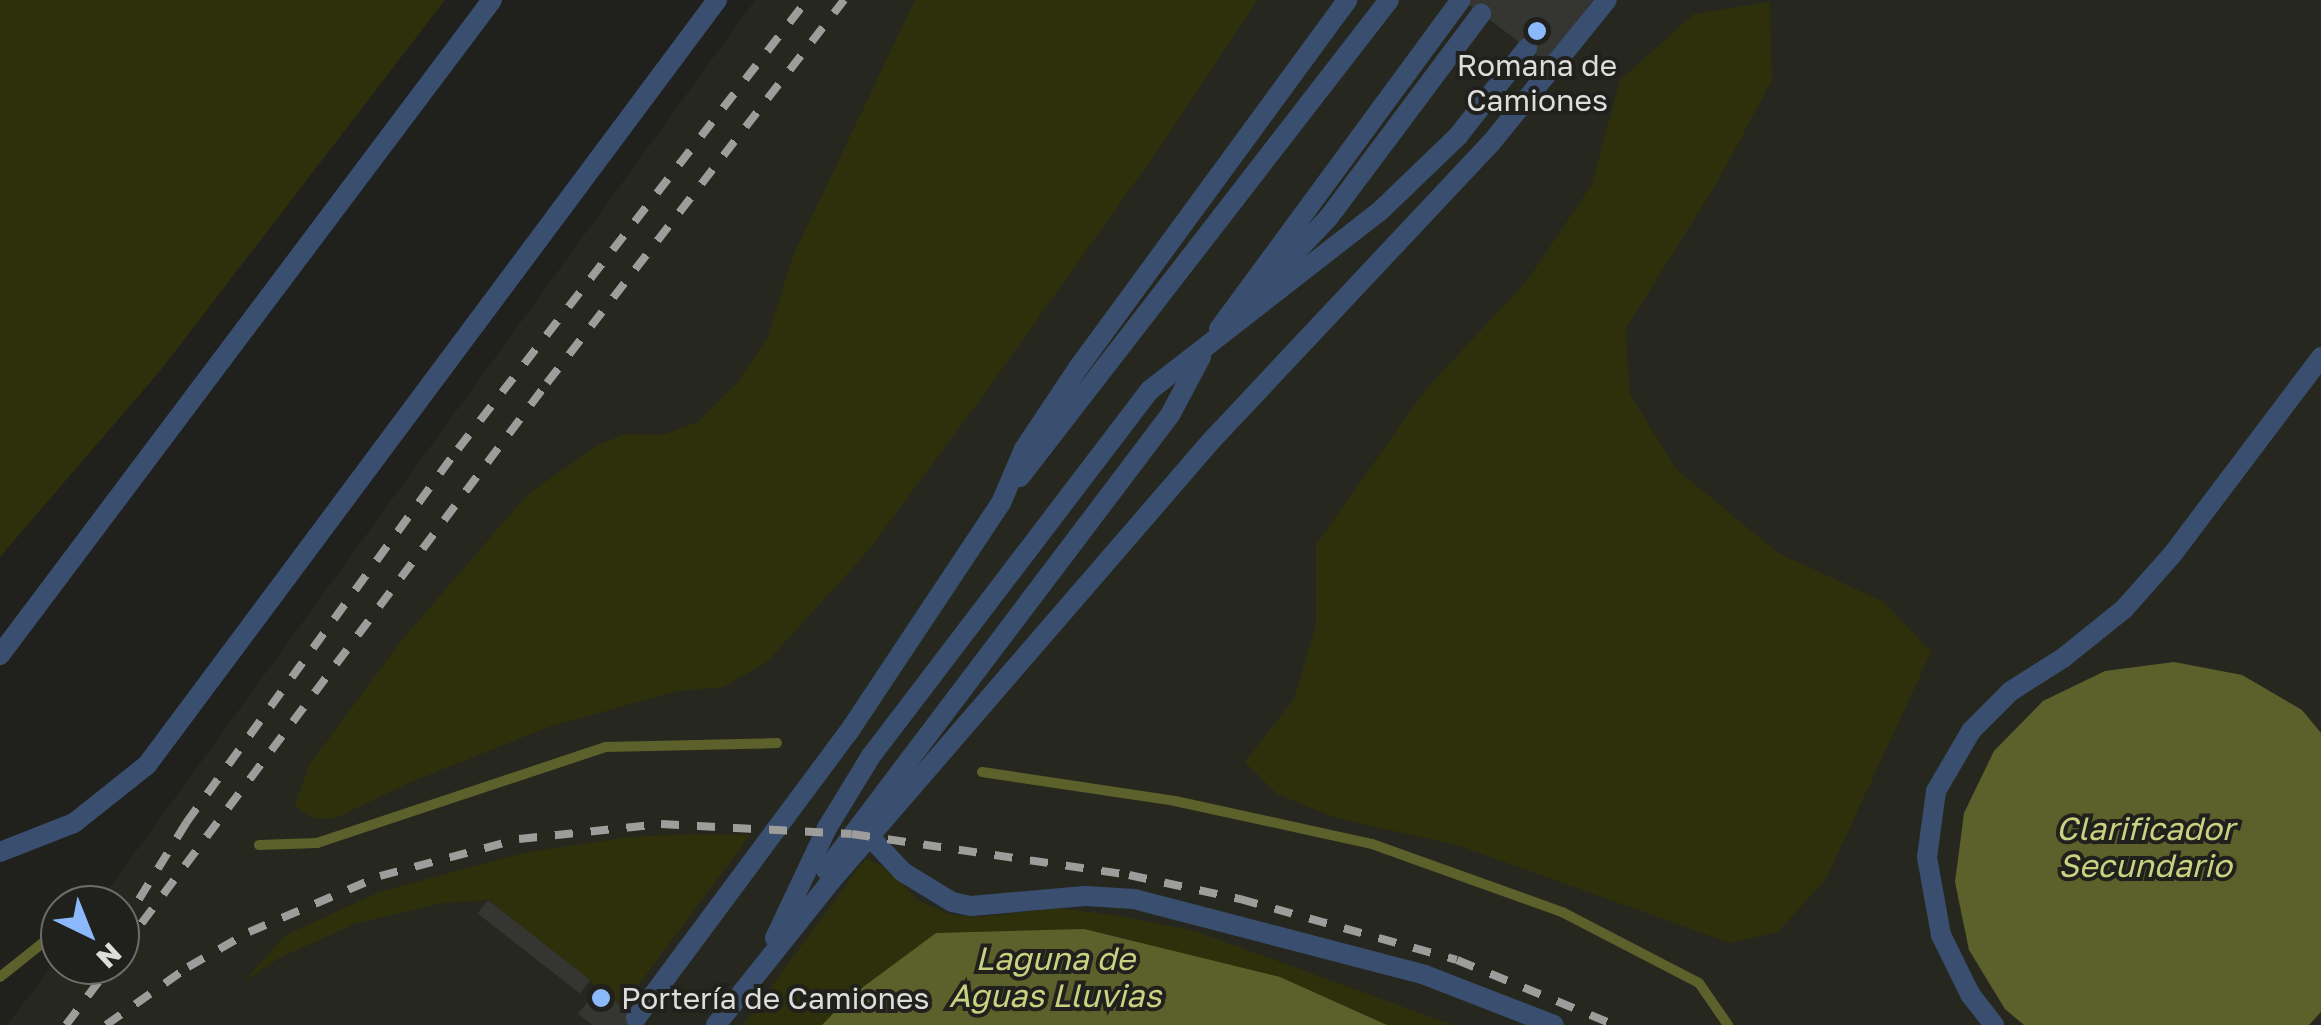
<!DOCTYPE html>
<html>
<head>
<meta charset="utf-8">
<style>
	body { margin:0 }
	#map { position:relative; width:2321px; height:1025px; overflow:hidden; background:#20201d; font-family:"Golos Text",sans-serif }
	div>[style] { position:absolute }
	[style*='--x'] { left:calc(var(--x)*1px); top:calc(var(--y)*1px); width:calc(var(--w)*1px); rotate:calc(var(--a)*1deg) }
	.built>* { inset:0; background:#26281f }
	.green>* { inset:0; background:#2d300a }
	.water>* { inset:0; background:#5c612b }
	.stream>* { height:10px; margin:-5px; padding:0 5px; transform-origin:5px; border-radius:5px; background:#5c612b }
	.building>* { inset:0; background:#353632; transform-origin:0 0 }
	.lane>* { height:20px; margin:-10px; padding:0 10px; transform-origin:10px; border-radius:10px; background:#3a4f70 }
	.rail>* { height:8px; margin-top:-4px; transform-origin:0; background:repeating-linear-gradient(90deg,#9d9e9c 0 18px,transparent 0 36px) }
	.dots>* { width:28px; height:28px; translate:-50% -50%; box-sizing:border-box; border:5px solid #20201d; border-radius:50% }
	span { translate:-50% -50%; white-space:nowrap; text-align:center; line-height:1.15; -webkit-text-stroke:8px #20201d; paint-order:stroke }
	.poi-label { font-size:30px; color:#dddedc }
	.left { translate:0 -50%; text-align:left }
	.water-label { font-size:32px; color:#c9d280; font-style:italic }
	.north { position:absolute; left:40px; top:885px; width:100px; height:100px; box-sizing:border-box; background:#20201d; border:2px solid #6c6c69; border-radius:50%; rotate:137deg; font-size:28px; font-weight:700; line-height:40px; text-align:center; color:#dddedc }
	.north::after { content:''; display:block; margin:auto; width:35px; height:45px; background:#8cb9fc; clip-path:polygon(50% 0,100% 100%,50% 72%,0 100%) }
</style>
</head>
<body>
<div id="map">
	<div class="built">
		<i style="clip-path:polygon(755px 0,2321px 0,2321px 1025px,7px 1025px,60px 955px,60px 965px,120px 965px,120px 905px,97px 905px)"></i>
	</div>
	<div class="green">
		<i style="clip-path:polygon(0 0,445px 0,160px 371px,0 557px)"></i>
		<i style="clip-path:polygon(915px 0,1257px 0,1160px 147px,977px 404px,867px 552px,767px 662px,723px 687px,678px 691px,551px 726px,413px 781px,336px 818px,317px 819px,301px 811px,295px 804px,310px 764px,401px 641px,528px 494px,598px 445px,625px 434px,663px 435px,698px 422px,737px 383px,768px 337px,793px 256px)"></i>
		<i style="clip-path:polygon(1769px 2px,1772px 80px,1718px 181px,1625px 330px,1630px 394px,1675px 468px,1778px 553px,1884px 602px,1931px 652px,1826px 879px,1778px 932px,1730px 943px,1457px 845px,1336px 818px,1277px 794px,1245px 762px,1294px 699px,1316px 625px,1316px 545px,1426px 389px,1527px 281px,1592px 184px,1620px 80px,1694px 14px)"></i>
		<i style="clip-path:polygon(690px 834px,750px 835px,622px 1007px,488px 900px,443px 903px,357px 923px,279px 958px,243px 982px,286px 935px,379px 892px,527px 852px,630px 837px)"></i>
		<i style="clip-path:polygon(866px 858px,890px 871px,916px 899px,951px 915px,981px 917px,1056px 908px,1122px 916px,1198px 932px,1453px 1025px,1387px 1025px,1280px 977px,847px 999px,822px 1025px,743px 1025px)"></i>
	</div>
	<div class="water">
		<i style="clip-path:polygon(2174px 662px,2242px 675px,2302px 710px,2321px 733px,2321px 1012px,2309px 1025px,2024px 1025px,2005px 1009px,1969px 950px,1955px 882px,1964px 813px,1994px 751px,2043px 701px,2105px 671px)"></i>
		<i style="clip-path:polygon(1084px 929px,1280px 977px,1387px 1025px,822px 1025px,847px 999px,936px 933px)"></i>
	</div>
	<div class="stream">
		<i style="--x:982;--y:772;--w:195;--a:8.5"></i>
		<i style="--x:1175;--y:801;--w:202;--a:12.3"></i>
		<i style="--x:1372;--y:844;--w:202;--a:19.7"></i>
		<i style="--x:1562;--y:912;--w:154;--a:27.4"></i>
		<i style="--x:1699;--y:983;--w:51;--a:55.4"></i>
		<i style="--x:259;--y:845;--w:58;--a:-2"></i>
		<i style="--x:317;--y:843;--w:304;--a:-18.4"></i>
		<i style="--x:605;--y:747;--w:172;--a:-1.3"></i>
		<i style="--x:0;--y:977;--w:63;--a:-38.5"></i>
	</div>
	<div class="building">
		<i style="clip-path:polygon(1463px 0,1593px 0,1546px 62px)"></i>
		<i style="left:488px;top:900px;width:130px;height:17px;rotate:38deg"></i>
		<i style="clip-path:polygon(599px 988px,644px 1025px,592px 1025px,578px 1014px)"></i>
	</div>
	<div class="lane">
		<i style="--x:1260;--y:290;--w:100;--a:-46.6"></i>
		<i style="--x:1329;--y:217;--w:254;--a:-53.2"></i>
		<i style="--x:1219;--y:329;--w:408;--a:-53.7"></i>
		<i style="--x:1020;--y:477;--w:603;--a:-52.28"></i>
		<i style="--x:0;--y:655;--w:819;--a:-53.09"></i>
		<i style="--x:869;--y:836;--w:50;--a:46.6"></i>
		<i style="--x:903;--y:872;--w:57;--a:31.5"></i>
		<i style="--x:952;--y:902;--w:19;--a:12"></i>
		<i style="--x:971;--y:906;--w:114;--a:-5"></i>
		<i style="--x:1085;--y:896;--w:49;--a:3.5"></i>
		<i style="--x:1134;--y:899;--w:301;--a:14.6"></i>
		<i style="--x:1425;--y:975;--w:138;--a:21.2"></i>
		<i style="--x:0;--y:852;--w:79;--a:-21.4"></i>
		<i style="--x:74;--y:823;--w:93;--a:-38.5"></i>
		<i style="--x:147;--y:765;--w:954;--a:-53.31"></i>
		<i style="--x:826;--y:870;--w:570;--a:-52.91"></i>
		<i style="--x:1170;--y:415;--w:66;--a:-61.9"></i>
		<i style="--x:775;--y:938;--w:122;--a:-64.7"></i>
		<i style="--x:827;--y:828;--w:84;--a:-58.6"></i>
		<i style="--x:871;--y:756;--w:460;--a:-52.7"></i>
		<i style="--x:1150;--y:390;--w:290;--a:-37.9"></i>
		<i style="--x:1379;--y:212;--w:110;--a:-43.9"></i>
		<i style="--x:1458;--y:136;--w:112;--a:-51.9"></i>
		<i style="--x:636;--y:1018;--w:355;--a:-53.4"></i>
		<i style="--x:848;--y:733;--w:276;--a:-56.4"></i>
		<i style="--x:1001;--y:503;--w:59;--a:-66.9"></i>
		<i style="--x:1024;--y:449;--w:97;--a:-56.3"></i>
		<i style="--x:1078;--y:368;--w:456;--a:-53.8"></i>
		<i style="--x:716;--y:1025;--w:184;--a:-51.4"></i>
		<i style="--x:831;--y:881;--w:581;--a:-49.18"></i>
		<i style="--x:1211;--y:441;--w:409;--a:-46.8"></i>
		<i style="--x:1491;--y:143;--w:184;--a:-51"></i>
		<i style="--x:1994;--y:1025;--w:39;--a:-128"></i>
		<i style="--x:1970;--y:994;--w:66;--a:-116.2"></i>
		<i style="--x:1941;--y:935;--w:79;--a:-100.2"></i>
		<i style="--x:1927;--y:857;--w:67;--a:-82.2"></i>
		<i style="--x:1936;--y:791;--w:69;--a:-59.7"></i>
		<i style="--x:1971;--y:731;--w:57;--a:-45"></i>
		<i style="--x:2011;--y:691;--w:62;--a:-32.4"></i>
		<i style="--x:2063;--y:658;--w:78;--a:-38.8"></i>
		<i style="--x:2124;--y:609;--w:72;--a:-48.4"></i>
		<i style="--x:2172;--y:555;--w:248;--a:-53"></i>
	</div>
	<div class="rail">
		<i style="--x:120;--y:930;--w:126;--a:-58.3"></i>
		<i style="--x:186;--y:823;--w:462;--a:-54"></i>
		<i style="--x:458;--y:449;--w:569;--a:-52.14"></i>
		<i style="--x:120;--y:952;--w:711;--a:-53.11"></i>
		<i style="--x:547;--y:383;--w:485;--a:-52.2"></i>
		<i style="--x:66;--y:1025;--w:75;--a:-53.1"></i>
		<i style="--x:106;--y:1025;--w:100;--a:-35.3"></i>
		<i style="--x:188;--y:967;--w:70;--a:-29.8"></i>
		<i style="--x:249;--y:932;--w:142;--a:-23.1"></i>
		<i style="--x:380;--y:876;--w:144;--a:-14.9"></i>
		<i style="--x:519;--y:839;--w:143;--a:-6"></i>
		<i style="--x:661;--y:824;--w:191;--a:3"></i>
		<i style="--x:852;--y:834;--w:280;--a:8.4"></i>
		<i style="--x:1129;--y:875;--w:114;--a:12.2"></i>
		<i style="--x:1240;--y:899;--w:225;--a:15.7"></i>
		<i style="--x:1457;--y:960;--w:171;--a:22.4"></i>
	</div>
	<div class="dots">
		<i style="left:1537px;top:31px;background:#8cb9fc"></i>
		<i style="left:601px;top:998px;background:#8cb9fc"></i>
	</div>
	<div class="poi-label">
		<span style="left:1537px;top:82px">Romana de<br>Camiones</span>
		<span class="left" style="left:621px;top:998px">Portería de Camiones</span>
	</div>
	<div class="water-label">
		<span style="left:2145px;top:847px">Clarificador<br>Secundario</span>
		<span style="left:1055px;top:977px">Laguna de<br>Aguas Lluvias</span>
	</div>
	<div class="north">N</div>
</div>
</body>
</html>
